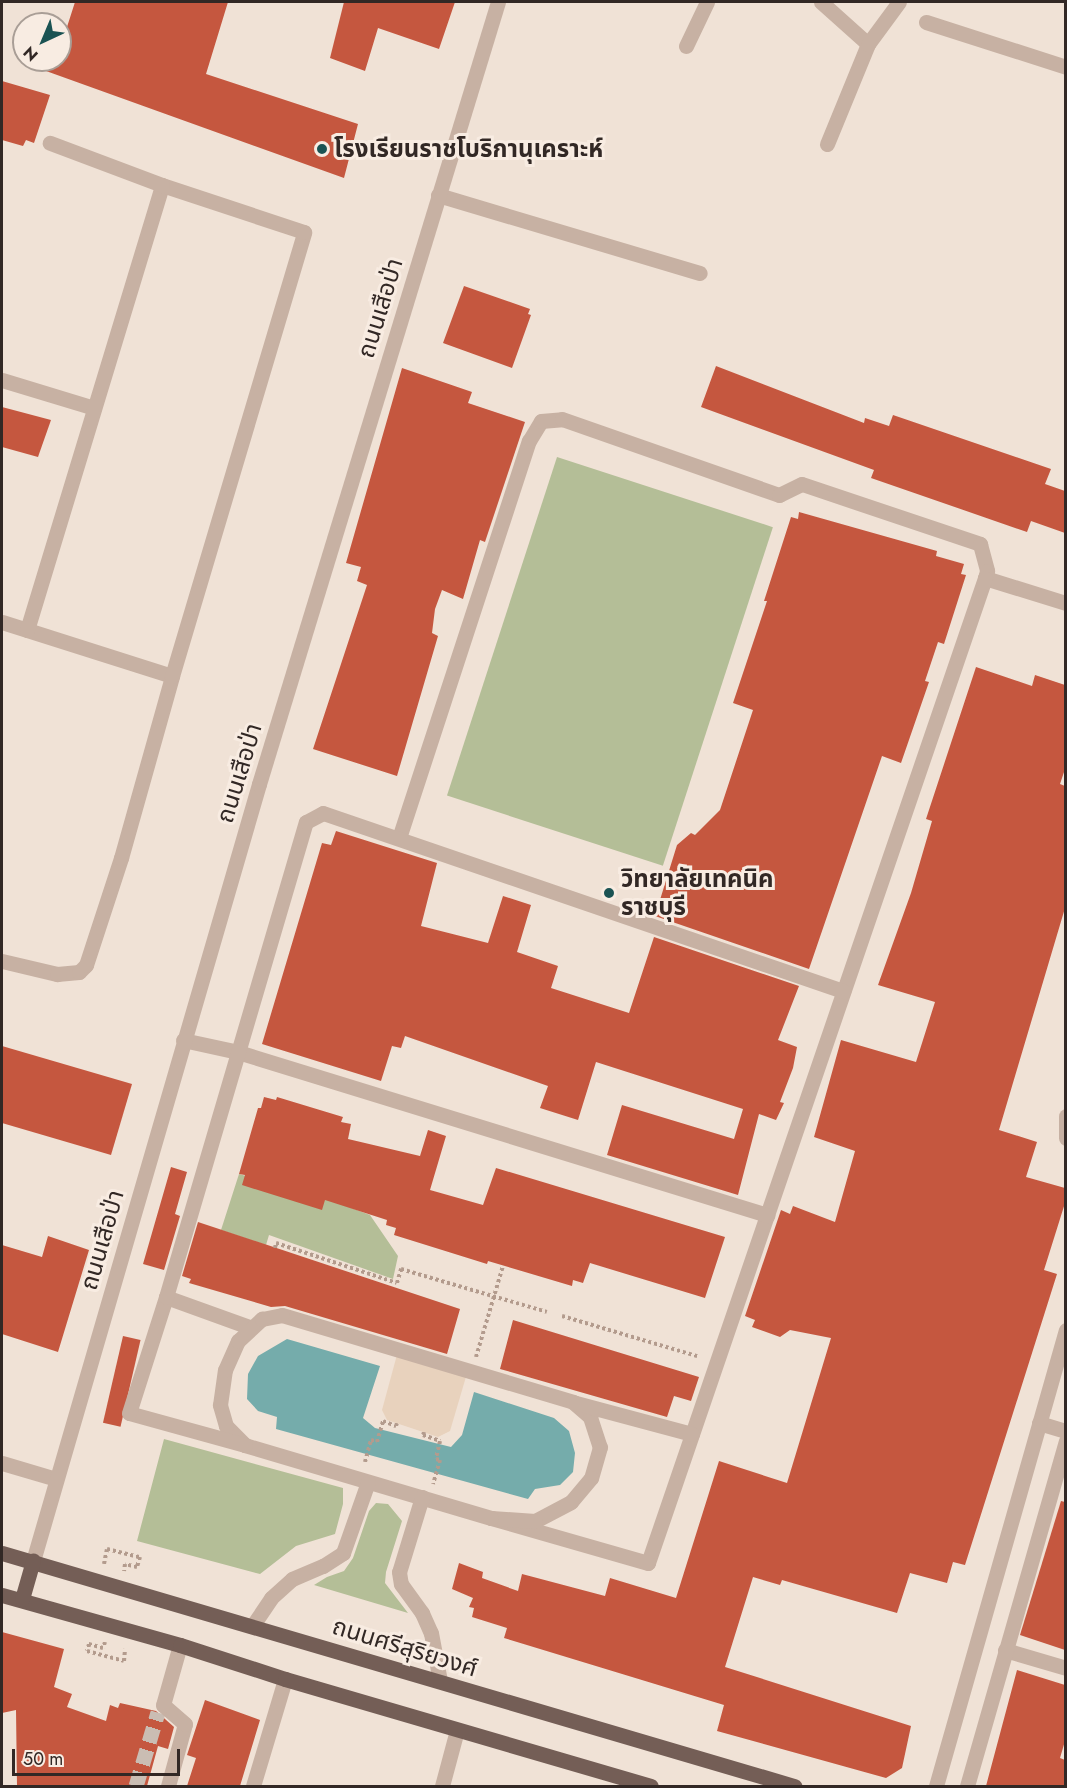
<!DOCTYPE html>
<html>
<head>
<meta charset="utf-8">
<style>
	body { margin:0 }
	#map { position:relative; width:1067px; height:1788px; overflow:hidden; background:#f0e2d6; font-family:Jost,"Noto Sans Thai",sans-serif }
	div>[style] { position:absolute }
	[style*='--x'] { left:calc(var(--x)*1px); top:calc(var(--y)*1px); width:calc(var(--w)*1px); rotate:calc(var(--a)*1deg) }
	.green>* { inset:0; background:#b4be97; transform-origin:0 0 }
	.plaza>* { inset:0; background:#e8d2bd }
	.water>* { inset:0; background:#75acab }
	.building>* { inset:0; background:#c5573f; transform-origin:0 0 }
	.minor-tunnel>* { height:15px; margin-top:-7.5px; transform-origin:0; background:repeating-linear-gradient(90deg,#cabdb3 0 15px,transparent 0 23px) }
	.path>* { height:4px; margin-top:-2px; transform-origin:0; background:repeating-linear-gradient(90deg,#b39b8d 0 3px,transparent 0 6px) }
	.minor>* { height:15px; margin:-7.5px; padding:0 7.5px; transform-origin:7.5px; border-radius:7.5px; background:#c7b1a3 }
	.major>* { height:15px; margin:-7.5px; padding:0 7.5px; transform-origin:7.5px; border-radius:7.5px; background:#745e56 }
	.dots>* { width:16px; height:16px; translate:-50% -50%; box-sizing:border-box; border:3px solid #f8ece2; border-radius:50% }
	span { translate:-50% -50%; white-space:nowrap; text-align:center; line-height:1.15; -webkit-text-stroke:6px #f8ece2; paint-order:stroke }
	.poi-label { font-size:24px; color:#322825; font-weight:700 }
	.left { translate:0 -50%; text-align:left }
	.street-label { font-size:24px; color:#322825 }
	.frame { position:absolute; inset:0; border:3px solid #322825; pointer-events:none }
	.north { position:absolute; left:12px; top:12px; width:60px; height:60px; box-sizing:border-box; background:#f8ece2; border:2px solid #a99e96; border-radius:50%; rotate:224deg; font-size:16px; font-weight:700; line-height:24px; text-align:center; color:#322825 }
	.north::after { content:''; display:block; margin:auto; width:21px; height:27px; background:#1b5353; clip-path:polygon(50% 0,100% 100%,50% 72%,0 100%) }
	.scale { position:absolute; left:12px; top:1749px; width:168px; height:27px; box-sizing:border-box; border:3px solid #322825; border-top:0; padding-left:8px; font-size:18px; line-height:21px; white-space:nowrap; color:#322825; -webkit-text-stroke:4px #f8ece2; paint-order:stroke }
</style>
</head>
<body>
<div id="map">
	<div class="green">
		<i style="left:557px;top:457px;width:227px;height:356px;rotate:18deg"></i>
		<i style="clip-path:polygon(239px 1174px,325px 1198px,370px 1215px,398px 1256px,393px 1279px,269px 1235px,266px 1245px,221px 1230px)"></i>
		<i style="clip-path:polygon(164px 1439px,343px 1488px,343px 1504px,335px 1534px,296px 1546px,260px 1574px,137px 1541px)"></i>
		<i style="clip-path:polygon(376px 1503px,388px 1504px,402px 1521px,386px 1572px,385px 1583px,408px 1613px,314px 1585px,327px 1577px,344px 1571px,353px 1558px,369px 1511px)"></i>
	</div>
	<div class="plaza">
		<i style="clip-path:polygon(398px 1351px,468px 1370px,450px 1431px,438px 1437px,387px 1420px,382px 1410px)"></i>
	</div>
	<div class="water">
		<i style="clip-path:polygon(287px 1339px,380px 1366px,363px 1418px,375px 1428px,451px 1447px,462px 1435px,474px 1392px,554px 1418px,569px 1431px,575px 1453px,573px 1472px,560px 1485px,535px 1489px,528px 1499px,276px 1429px,277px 1417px,258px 1411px,247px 1399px,248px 1374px,258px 1356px)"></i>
	</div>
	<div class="building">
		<i style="clip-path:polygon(75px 2px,228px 2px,206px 74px,358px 124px,344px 178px,21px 62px,22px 60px,60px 60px,60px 25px,67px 27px)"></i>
		<i style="clip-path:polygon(344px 2px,455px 2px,439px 49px,378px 28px,365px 71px,330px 58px)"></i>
		<i style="clip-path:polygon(2px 81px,50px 95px,34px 143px,26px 140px,23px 146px,2px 140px)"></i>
		<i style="clip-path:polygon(464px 286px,530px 309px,528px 314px,531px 315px,512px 368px,443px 343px)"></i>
		<i style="clip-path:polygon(716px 366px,864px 423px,865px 418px,889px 426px,893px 415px,1051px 469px,1045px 484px,1065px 491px,1065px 533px,1031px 521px,1027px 532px,871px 478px,874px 470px,701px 407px)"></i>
		<i style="clip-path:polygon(402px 368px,472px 392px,468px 403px,525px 422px,485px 542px,480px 540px,463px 599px,442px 590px,435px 609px,432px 633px,438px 636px,397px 776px,313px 749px,367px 585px,357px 581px,361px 567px,346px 563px)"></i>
		<i style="clip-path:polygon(2px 407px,51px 420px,38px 457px,2px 447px)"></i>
		<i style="clip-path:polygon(799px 512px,937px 551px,936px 556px,964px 564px,961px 574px,966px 575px,944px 644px,938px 642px,925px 681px,929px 682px,901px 763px,882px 756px,809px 969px,655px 916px,677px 845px,691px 833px,695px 835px,720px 810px,753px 710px,733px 703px,767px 601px,764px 601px,791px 517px,798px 519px)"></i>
		<i style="clip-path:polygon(976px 667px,1032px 686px,1035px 675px,1065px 685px,1065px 769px,1060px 784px,1065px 786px,1065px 908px,999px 1130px,1037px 1142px,1026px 1177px,1065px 1188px,1065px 1203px,1044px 1270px,1057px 1274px,965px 1565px,953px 1562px,947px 1583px,910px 1573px,897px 1613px,782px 1580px,780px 1585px,753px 1577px,725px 1667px,911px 1726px,902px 1768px,886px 1778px,717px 1731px,724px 1705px,504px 1638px,507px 1628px,472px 1617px,474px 1608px,469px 1607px,473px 1598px,452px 1589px,459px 1563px,483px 1572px,482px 1578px,518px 1591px,522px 1574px,605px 1596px,610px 1578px,676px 1598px,719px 1461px,787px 1483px,831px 1338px,790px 1330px,780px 1337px,752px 1327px,755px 1320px,745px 1316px,781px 1210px,790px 1214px,793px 1206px,835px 1222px,855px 1151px,814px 1137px,841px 1040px,916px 1062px,935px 1002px,878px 985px,911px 893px,932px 821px,926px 819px)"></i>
		<i style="clip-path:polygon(336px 831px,437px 863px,421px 926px,488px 943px,503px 896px,531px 905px,517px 952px,558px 966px,551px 988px,629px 1013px,654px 937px,799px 986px,778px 1040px,797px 1047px,793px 1068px,780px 1102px,784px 1103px,776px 1120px,759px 1114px,738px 1195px,607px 1155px,622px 1105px,734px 1139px,743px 1109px,596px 1062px,578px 1120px,540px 1108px,548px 1086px,405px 1036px,401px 1048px,392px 1046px,381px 1081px,262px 1044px,322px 843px,331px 845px)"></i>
		<i style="clip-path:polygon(2px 1046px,132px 1084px,111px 1155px,2px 1123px)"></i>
		<i style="clip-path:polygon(264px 1097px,276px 1100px,277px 1097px,343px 1117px,341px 1122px,351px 1124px,348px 1139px,420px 1156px,428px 1130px,446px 1136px,430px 1190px,483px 1205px,496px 1168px,725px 1237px,705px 1298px,590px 1263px,583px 1283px,573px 1280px,572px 1286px,488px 1261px,487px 1264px,394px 1235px,396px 1228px,386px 1225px,387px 1220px,325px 1200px,322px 1210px,242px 1185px,245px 1175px,239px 1174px,258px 1108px,261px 1108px)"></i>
		<i style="clip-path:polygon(171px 1167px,187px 1172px,175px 1214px,180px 1216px,164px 1270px,143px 1264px)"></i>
		<i style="clip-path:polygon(198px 1222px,460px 1309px,447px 1354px,285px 1306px,271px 1307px,189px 1283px,191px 1279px,182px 1276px)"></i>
		<i style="clip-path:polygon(48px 1236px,89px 1250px,58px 1352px,2px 1334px,2px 1245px,42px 1257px)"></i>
		<i style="clip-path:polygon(513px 1320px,699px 1377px,691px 1401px,674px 1396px,667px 1417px,500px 1369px)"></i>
		<i style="left:123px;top:1336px;width:18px;height:89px;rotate:13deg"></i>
		<i style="clip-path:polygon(1061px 1501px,1065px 1502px,1065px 1650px,1020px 1635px)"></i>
		<i style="clip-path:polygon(2px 1632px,64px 1649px,54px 1687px,72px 1694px,67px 1707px,106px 1721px,110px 1705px,118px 1708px,120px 1703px,156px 1711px,174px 1727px,168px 1749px,158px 1746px,147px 1786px,17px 1786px,16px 1710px,2px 1713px)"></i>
		<i style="clip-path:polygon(1017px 1670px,1065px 1685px,1065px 1741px,1060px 1758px,1065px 1760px,1065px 1786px,986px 1786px)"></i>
		<i style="clip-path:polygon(205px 1700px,260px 1720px,240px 1786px,187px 1786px,196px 1758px,187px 1755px)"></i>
	</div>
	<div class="minor-tunnel">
		<i style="--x:136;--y:1786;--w:77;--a:-73.4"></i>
	</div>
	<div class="path">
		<i style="--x:275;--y:1248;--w:5;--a:-79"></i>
		<i style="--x:276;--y:1243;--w:127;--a:18.3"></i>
		<i style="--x:397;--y:1283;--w:15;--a:-74"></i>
		<i style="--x:401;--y:1269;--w:152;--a:16.4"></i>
		<i style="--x:562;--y:1316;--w:141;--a:16.5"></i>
		<i style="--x:476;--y:1357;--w:95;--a:-73.5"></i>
		<i style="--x:424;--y:1432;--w:3;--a:108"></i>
		<i style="--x:423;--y:1435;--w:18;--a:19"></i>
		<i style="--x:440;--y:1441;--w:18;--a:103"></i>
		<i style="--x:436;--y:1459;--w:4;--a:14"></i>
		<i style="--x:440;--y:1460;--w:25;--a:106"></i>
		<i style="--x:365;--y:1462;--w:23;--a:-75"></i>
		<i style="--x:371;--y:1440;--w:6;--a:18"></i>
		<i style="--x:377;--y:1442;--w:22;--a:-74"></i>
		<i style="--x:383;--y:1421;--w:14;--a:21"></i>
		<i style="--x:396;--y:1426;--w:3;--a:-72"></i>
		<i style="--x:104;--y:1564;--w:15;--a:-79"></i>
		<i style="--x:107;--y:1549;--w:34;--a:14"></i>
		<i style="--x:140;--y:1557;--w:10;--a:107"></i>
		<i style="--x:137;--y:1567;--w:12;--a:-166"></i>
		<i style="--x:125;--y:1564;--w:7;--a:98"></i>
		<i style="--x:105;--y:1642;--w:6;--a:108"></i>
		<i style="--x:103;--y:1648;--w:15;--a:-164"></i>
		<i style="--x:89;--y:1644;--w:7;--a:106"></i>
		<i style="--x:87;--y:1651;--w:38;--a:15"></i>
		<i style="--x:124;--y:1661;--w:12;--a:-85"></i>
	</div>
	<div class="minor">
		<i style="--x:821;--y:2;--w:63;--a:41.8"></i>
		<i style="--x:926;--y:22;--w:147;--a:17.8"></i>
		<i style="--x:686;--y:46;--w:49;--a:-64.5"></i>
		<i style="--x:827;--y:144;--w:108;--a:-67.7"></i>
		<i style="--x:868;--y:44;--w:52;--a:-53.6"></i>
		<i style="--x:438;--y:195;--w:273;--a:16.6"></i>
		<i style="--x:2;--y:380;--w:96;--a:16.9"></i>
		<i style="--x:985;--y:578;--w:85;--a:17.2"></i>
		<i style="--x:2;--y:622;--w:178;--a:17.6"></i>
		<i style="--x:27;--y:630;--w:465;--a:-73.1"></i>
		<i style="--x:399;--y:838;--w:418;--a:-71.9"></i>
		<i style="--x:529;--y:441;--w:23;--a:-59"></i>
		<i style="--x:541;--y:421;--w:21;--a:-5"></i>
		<i style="--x:562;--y:419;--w:230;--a:19.3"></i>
		<i style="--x:779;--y:495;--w:25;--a:-26"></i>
		<i style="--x:802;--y:484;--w:188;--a:18.6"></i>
		<i style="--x:980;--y:544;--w:28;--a:75"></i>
		<i style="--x:987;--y:571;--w:7;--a:106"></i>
		<i style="--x:985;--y:578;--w:1041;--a:108.89"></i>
		<i style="--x:648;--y:1563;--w:163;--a:-164"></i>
		<i style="--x:2;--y:961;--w:57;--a:13.3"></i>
		<i style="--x:57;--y:974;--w:22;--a:-5"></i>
		<i style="--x:79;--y:972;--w:10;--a:-45"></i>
		<i style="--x:86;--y:965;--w:113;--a:-71.9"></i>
		<i style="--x:121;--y:858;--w:189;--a:-74.3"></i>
		<i style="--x:172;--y:676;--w:463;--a:-73.4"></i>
		<i style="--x:304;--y:232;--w:150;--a:-161.7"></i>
		<i style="--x:162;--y:185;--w:120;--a:-159.4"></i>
		<i style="--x:183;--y:1040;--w:56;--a:12.3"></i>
		<i style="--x:238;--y:1052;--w:554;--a:17.13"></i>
		<i style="--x:1066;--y:1116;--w:22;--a:90"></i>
		<i style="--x:166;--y:1297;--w:91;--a:19.8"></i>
		<i style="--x:282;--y:1315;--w:304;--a:16.6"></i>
		<i style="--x:573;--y:1402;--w:23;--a:41"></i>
		<i style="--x:590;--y:1417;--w:32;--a:72"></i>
		<i style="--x:600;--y:1447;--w:32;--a:106"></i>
		<i style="--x:591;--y:1478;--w:31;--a:130"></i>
		<i style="--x:571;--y:1502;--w:41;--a:152.2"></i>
		<i style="--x:535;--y:1521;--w:44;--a:-176.1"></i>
		<i style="--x:491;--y:1518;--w:257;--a:-163.5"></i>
		<i style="--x:245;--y:1445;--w:27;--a:-135"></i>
		<i style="--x:226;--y:1426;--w:22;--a:-106"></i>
		<i style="--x:220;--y:1405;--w:35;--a:-82"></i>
		<i style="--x:225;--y:1370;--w:32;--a:-66"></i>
		<i style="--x:238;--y:1341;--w:33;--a:-43"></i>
		<i style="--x:262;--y:1319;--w:20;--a:-11"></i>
		<i style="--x:576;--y:1403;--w:120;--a:15"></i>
		<i style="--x:1039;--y:1423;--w:28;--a:17"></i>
		<i style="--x:245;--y:1445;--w:120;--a:-164.6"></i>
		<i style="--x:129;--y:1413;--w:122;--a:-72.3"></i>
		<i style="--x:166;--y:1297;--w:495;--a:-73.6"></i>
		<i style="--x:306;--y:822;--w:19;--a:-28"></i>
		<i style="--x:323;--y:813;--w:550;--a:18.9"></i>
		<i style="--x:2;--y:1463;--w:56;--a:16.5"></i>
		<i style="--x:422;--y:1497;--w:78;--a:107"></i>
		<i style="--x:399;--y:1572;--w:12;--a:81"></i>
		<i style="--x:401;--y:1584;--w:36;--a:54"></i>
		<i style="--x:422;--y:1613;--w:22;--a:66"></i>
		<i style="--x:431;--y:1633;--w:49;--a:79.4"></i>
		<i style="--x:33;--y:1561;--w:809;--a:-73.78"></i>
		<i style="--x:259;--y:784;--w:818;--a:-73.01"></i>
		<i style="--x:253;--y:1625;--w:32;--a:-56"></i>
		<i style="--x:271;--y:1598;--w:28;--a:-42"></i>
		<i style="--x:292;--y:1579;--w:34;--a:-23"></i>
		<i style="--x:323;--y:1566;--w:24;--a:-33"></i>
		<i style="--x:343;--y:1553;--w:75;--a:-70.6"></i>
		<i style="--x:1005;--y:1650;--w:64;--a:16.4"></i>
		<i style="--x:168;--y:1786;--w:64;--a:-74.7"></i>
		<i style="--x:185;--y:1724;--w:29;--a:-139"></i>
		<i style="--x:163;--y:1705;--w:62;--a:-74.2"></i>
		<i style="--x:253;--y:1786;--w:112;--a:-73.3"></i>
		<i style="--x:442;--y:1786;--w:58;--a:-75"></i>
		<i style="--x:936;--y:1786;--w:474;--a:-74.1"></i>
		<i style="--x:967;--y:1786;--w:359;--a:-74"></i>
	</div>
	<div class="major">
		<i style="--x:2;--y:1553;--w:826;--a:16.39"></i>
		<i style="--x:2;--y:1595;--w:185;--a:15.7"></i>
		<i style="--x:180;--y:1645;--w:110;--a:17.9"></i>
		<i style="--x:285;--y:1679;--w:381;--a:16.3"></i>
		<i style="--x:22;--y:1599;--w:40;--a:-74"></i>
	</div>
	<div class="dots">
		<i style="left:322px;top:149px;background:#1b5353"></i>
		<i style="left:609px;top:893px;background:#1b5353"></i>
	</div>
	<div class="poi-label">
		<span class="left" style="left:334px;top:149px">โรงเรียนราชโบริกานุเคราะห์</span>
		<span class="left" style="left:621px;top:893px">วิทยาลัยเทคนิค<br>ราชบุรี</span>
	</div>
	<div class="street-label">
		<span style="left:380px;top:308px;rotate:-73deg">ถนนเสือป่า</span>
		<span style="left:239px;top:773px;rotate:-73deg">ถนนเสือป่า</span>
		<span style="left:102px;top:1240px;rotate:-74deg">ถนนเสือป่า</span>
		<span style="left:405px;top:1647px;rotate:17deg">ถนนศรีสุริยวงศ์</span>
	</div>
	<div class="frame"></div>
	<div class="north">N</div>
	<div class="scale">50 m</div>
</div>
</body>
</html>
